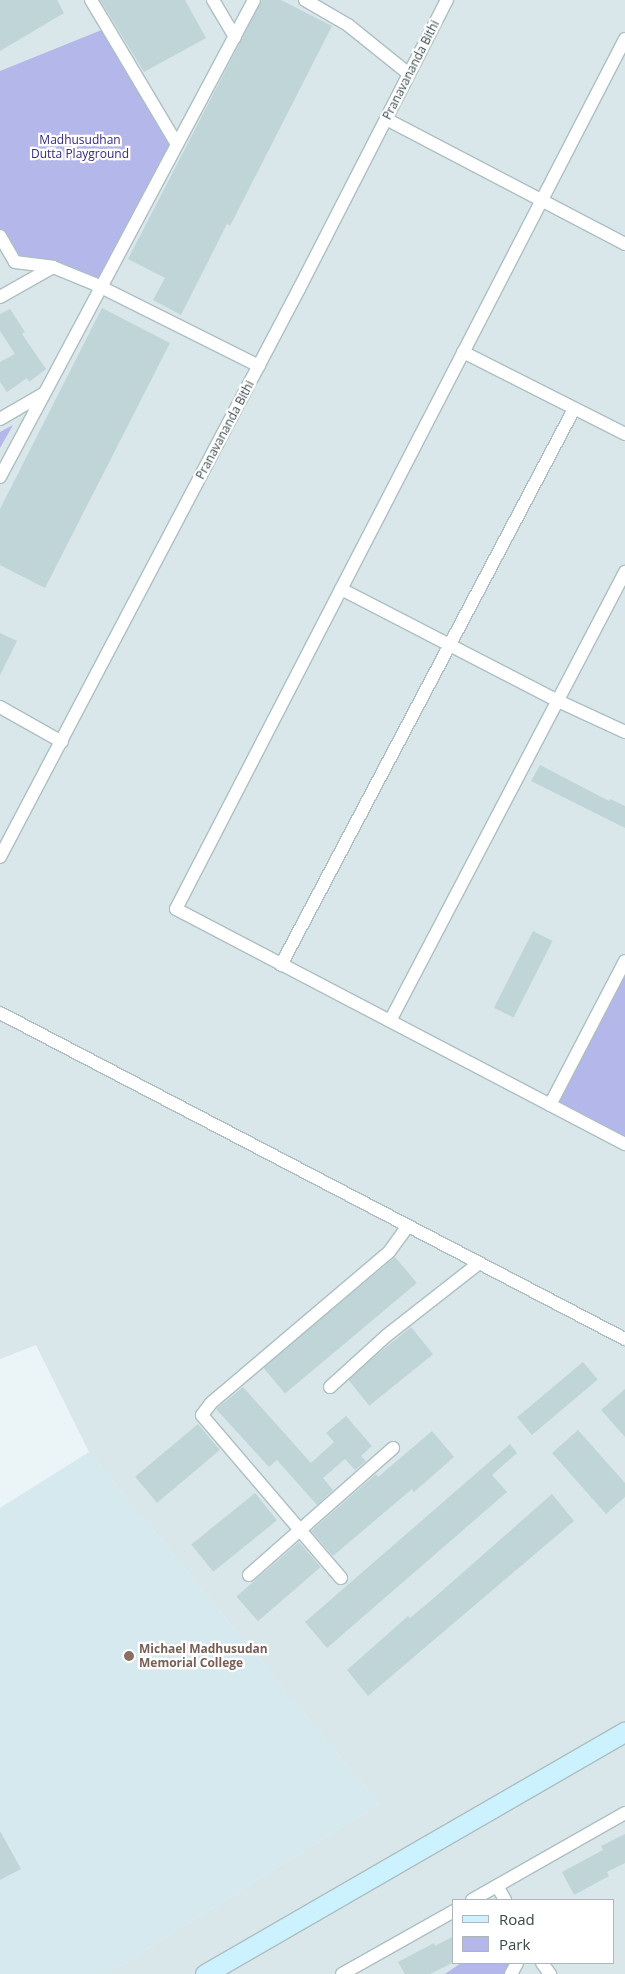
<!DOCTYPE html>
<html>
<head>
<meta charset="utf-8">
<style>
	body { margin:0 }
	#map { position:relative; width:625px; height:1974px; overflow:hidden; background:#ebf4f6; font-family:"Open Sans",sans-serif }
	div>[style] { position:absolute }
	[style*='--x'] { left:calc(var(--x)*1px); top:calc(var(--y)*1px); width:calc(var(--w)*1px); rotate:calc(var(--a)*1deg) }
	.residential>* { inset:0; background:#d9e7ea }
	.education>* { inset:0; background:#d5e9ef }
	.green>* { inset:0; background:#b4b7ea }
	.building>* { inset:0; background:#c0d5d8; transform-origin:0 0 }
	.roads { filter:drop-shadow(1px 0 #adbfc2) drop-shadow(-1px 0 #adbfc2) drop-shadow(0 1px #adbfc2) drop-shadow(0 -1px #adbfc2) }
	.street>* { height:12px; margin:-6px; padding:0 6px; transform-origin:6px; border-radius:6px; background:#fff }
	.secondary>* { height:19px; margin:-9.5px; padding:0 9.5px; transform-origin:9.5px; border-radius:9.5px; background:#ccf2ff }
	.dots>* { width:14px; height:14px; translate:-50% -50%; box-sizing:border-box; border:2px solid #fff; border-radius:50% }
	span { translate:-50% -50%; white-space:nowrap; text-align:center; line-height:1.15; -webkit-text-stroke:4.5px #fff; paint-order:stroke }
	.street-label { font-size:12px; color:#38494a }
	.park-label { font-size:12px; color:#34297f }
	.education-label { font-size:12px; color:#785e54; font-weight:700 }
	.left { translate:0 -50%; text-align:left }
	.legend { position:absolute; left:452px; top:1899px; width:162px; height:65px; box-sizing:border-box; background:#fff; border:1px solid #afb6b7; margin:0; padding:6px 9px; list-style:none; font-size:15px; color:#38494a }
	.legend li { display:flex; align-items:center; gap:10px; height:25px }
	.legend b { width:25px; border:1px solid #afb6b7 }
</style>
</head>
<body>
<div id="map">
	<div class="residential">
		<i style="clip-path:polygon(evenodd,0 0,625px 0,625px 1974px,107px 1974px,379px 1804px,89px 1452px,36px 1345px,0 1359px,0 0,454px 1900px,614px 1900px,614px 1963px,454px 1963px,454px 1900px)"></i>
	</div>
	<div class="education">
		<i style="clip-path:polygon(89px 1452px,379px 1804px,107px 1974px,0 1974px,0 1508px)"></i>
	</div>
	<div class="green">
		<i style="clip-path:polygon(104px 29px,172px 143px,97px 285px,12px 257px,0 235px,0 71px)"></i>
		<i style="clip-path:polygon(13px 425px,0 448px,0 432px)"></i>
		<i style="clip-path:polygon(625px 961px,625px 1141px,550px 1105px)"></i>
		<i style="clip-path:polygon(461px 1963px,512px 1963px,506px 1974px,445px 1974px)"></i>
	</div>
	<div class="building">
		<i style="clip-path:polygon(0 0,57px 0,64px 13px,0 51px)"></i>
		<i style="clip-path:polygon(100px 0,185px 0,206px 38px,144px 72px)"></i>
		<i style="clip-path:polygon(262px 0,281px 0,332px 26px,230px 226px,227px 224px,181px 315px,153px 300px,165px 278px,128px 259px)"></i>
		<i style="clip-path:polygon(102px 308px,170px 343px,45px 588px,0 565px,0 509px)"></i>
		<i style="clip-path:polygon(10px 309px,25px 332px,22px 334px,46px 369px,29px 382px,27px 378px,7px 392px,0 382px,0 362px,15px 354px,0 331px,0 314px)"></i>
		<i style="clip-path:polygon(0 633px,17px 641px,0 675px)"></i>
		<i style="clip-path:polygon(540px 765px,609px 801px,610px 799px,625px 806px,625px 828px,531px 781px)"></i>
		<i style="left:533px;top:931px;width:22px;height:86px;rotate:27deg"></i>
		<i style="left:395px;top:1257px;width:34px;height:172px;rotate:50deg"></i>
		<i style="left:411px;top:1327px;width:35px;height:82px;rotate:51deg"></i>
		<i style="left:583px;top:1362px;width:23px;height:86px;rotate:50deg"></i>
		<i style="clip-path:polygon(243px 1387px,311px 1463px,334px 1442px,326px 1433px,346px 1416px,372px 1446px,361px 1456px,366px 1461px,355px 1470px,345px 1459px,323px 1478px,333px 1490px,317px 1505px,277px 1460px,269px 1467px,216px 1409px)"></i>
		<i style="clip-path:polygon(625px 1389px,625px 1437px,601px 1410px)"></i>
		<i style="left:198px;top:1424px;width:34px;height:82px;rotate:50deg"></i>
		<i style="clip-path:polygon(578px 1430px,625px 1483px,625px 1497px,606px 1514px,552px 1453px)"></i>
		<i style="clip-path:polygon(432px 1431px,454px 1457px,414px 1492px,412px 1489px,333px 1556px,311px 1531px,376px 1474px,378px 1477px)"></i>
		<i style="clip-path:polygon(510px 1444px,517px 1453px,492px 1475px,507px 1492px,327px 1648px,305px 1622px)"></i>
		<i style="left:255px;top:1493px;width:35px;height:82px;rotate:51deg"></i>
		<i style="clip-path:polygon(552px 1494px,574px 1521px,368px 1696px,347px 1670px,408px 1616px,410px 1618px,435px 1597px)"></i>
		<i style="left:299px;top:1542px;width:33px;height:83px;rotate:49deg"></i>
		<i style="clip-path:polygon(0 1831px,21px 1869px,0 1880px)"></i>
		<i style="clip-path:polygon(625px 1834px,625px 1863px,607px 1872px,609px 1876px,574px 1895px,562px 1872px,603px 1850px,601px 1846px)"></i>
		<i style="clip-path:polygon(454px 1936px,454px 1962px,430px 1974px,405px 1974px,398px 1962px,434px 1943px,435px 1946px)"></i>
	</div>
	<div class="roads">
		<div class="street">
			<i style="--x:91;--y:0;--w:168;--a:59.2"></i>
			<i style="--x:213;--y:0;--w:43;--a:59.3"></i>
			<i style="--x:305;--y:0;--w:50;--a:30.2"></i>
			<i style="--x:348;--y:25;--w:78;--a:38.8"></i>
			<i style="--x:625;--y:39;--w:979;--a:117.3"></i>
			<i style="--x:176;--y:909;--w:507;--a:27.63"></i>
			<i style="--x:386;--y:119;--w:270;--a:27.6"></i>
			<i style="--x:0;--y:236;--w:30;--a:60"></i>
			<i style="--x:15;--y:262;--w:38;--a:7"></i>
			<i style="--x:53;--y:267;--w:48;--a:22.2"></i>
			<i style="--x:97;--y:285;--w:181;--a:26.6"></i>
			<i style="--x:0;--y:297;--w:61;--a:-29.5"></i>
			<i style="--x:463;--y:352;--w:182;--a:26.8"></i>
			<i style="--x:0;--y:419;--w:50;--a:-30.2"></i>
			<i style="--x:0;--y:477;--w:540;--a:-61.96"></i>
			<i style="--x:341;--y:589;--w:244;--a:27.3"></i>
			<i style="--x:558;--y:701;--w:74;--a:24.8"></i>
			<i style="--x:0;--y:707;--w:71;--a:29.4"></i>
			<i style="--x:0;--y:857;--w:642;--a:-62.24"></i>
			<i style="--x:299;--y:289;--w:325;--a:-62.9"></i>
			<i style="--x:281;--y:965;--w:628;--a:-62.21"></i>
			<i style="--x:0;--y:1013;--w:705;--a:27.55"></i>
			<i style="--x:390;--y:1021;--w:507;--a:-62.37"></i>
			<i style="--x:550;--y:1105;--w:162;--a:-62.5"></i>
			<i style="--x:330;--y:1387;--w:76;--a:-42.3"></i>
			<i style="--x:386;--y:1336;--w:118;--a:-38.1"></i>
			<i style="--x:249;--y:1575;--w:192;--a:-41.4"></i>
			<i style="--x:341;--y:1578;--w:214;--a:-130.5"></i>
			<i style="--x:202;--y:1415;--w:15;--a:-53"></i>
			<i style="--x:211;--y:1403;--w:233;--a:-40.3"></i>
			<i style="--x:389;--y:1252;--w:32;--a:-54"></i>
			<i style="--x:497;--y:1886;--w:16;--a:60"></i>
			<i style="--x:472;--y:1900;--w:176;--a:-29.6"></i>
			<i style="--x:542;--y:1963;--w:14;--a:54"></i>
			<i style="--x:342;--y:1974;--w:129;--a:-29.4"></i>
			<i style="--x:511;--y:1974;--w:13;--a:-61"></i>
		</div>
		<div class="secondary">
			<i style="--x:205;--y:1974;--w:485;--a:-30"></i>
		</div>
	</div>
	<div class="dots">
		<i style="left:129px;top:1656px;background:#8d6e63"></i>
	</div>
	<div class="street-label">
		<span style="left:411px;top:70px;rotate:-63deg">Pranavananda Bithi</span>
		<span style="left:225px;top:430px;rotate:-62deg">Pranavananda Bithi</span>
	</div>
	<div class="park-label">
		<span style="left:80px;top:147px">Madhusudhan<br>Dutta Playground</span>
	</div>
	<div class="education-label">
		<span class="left" style="left:139px;top:1656px">Michael Madhusudan<br>Memorial College</span>
	</div>
	<ul class="legend">
	<li><b style="height:6px;background:#ccf2ff"></b>Road</li>
	<li><b style="height:14px;background:#b4b7ea"></b>Park</li>
	</ul>
</div>
</body>
</html>
